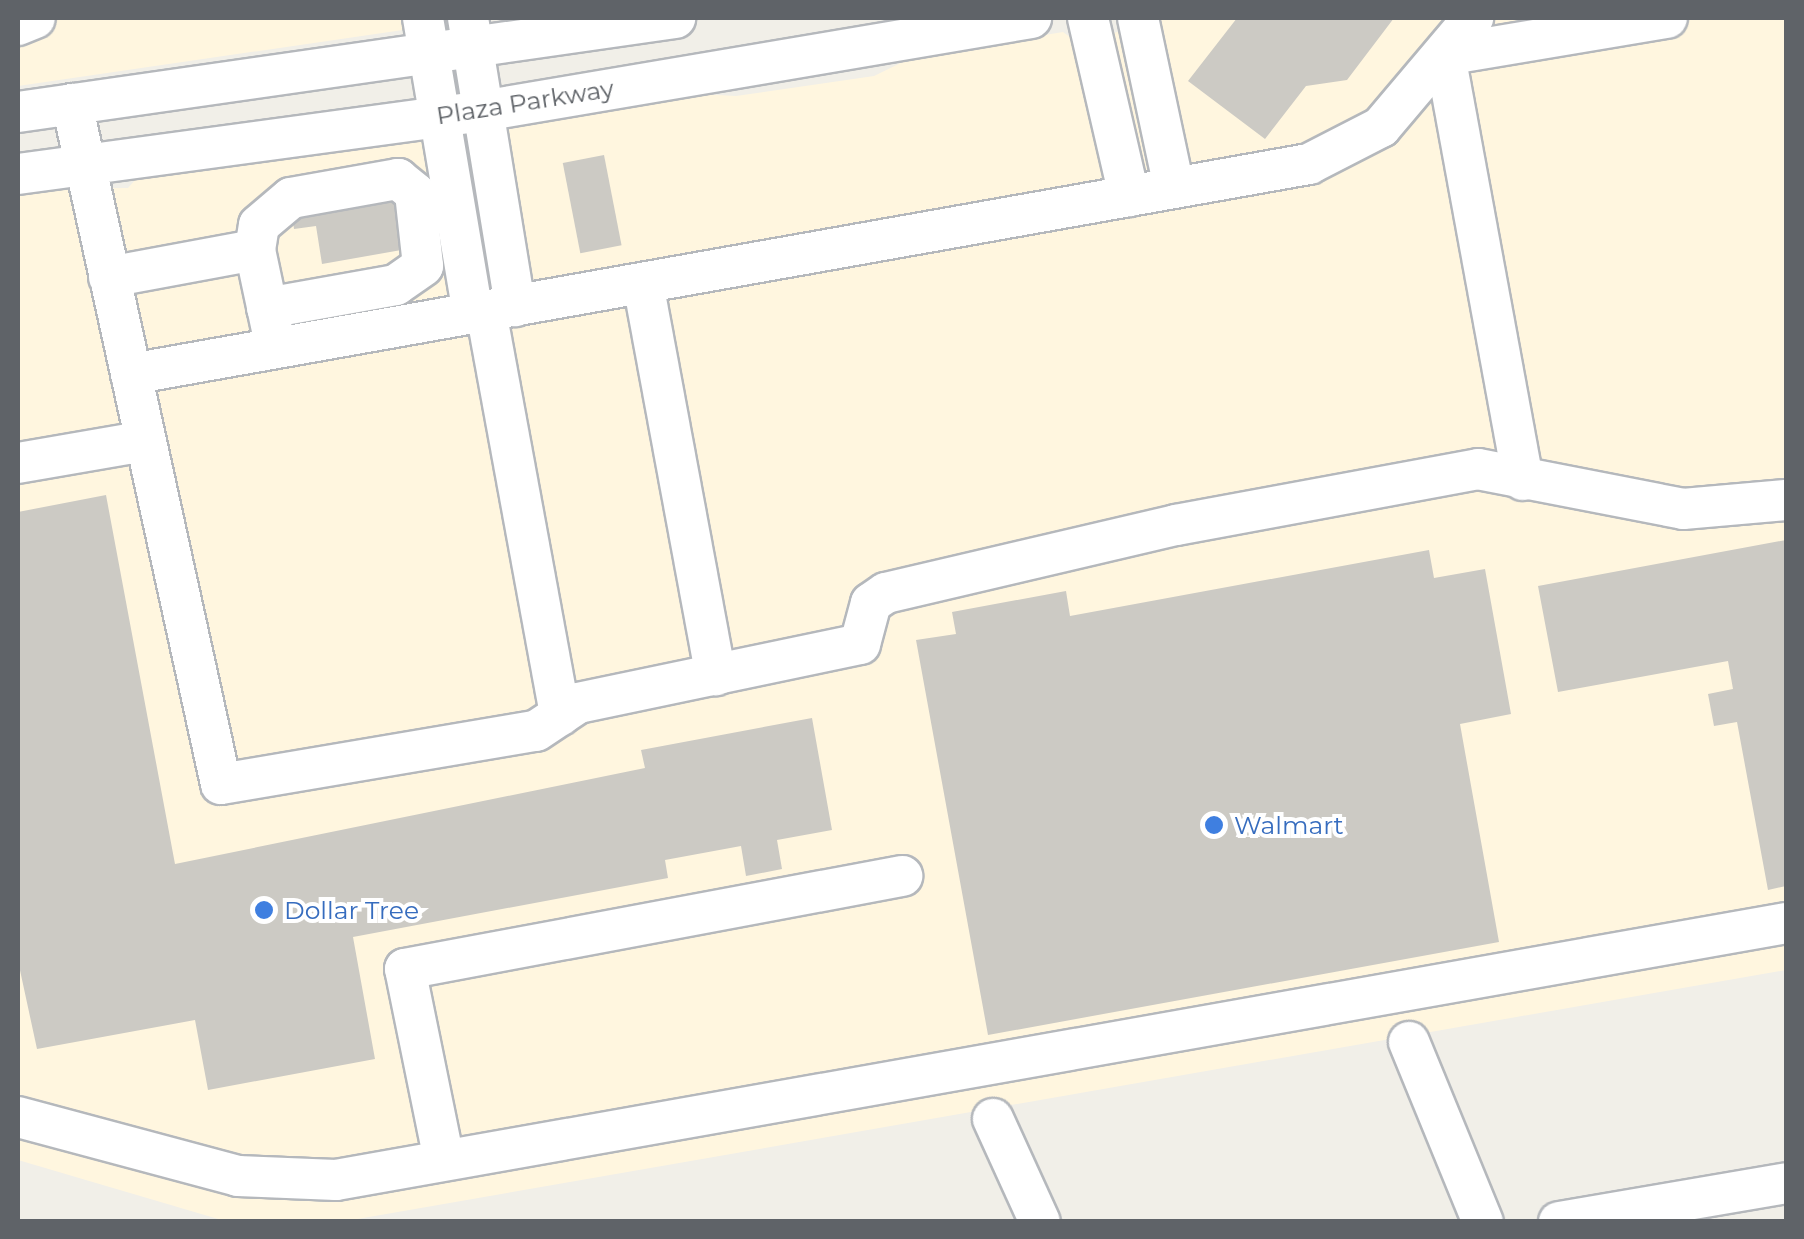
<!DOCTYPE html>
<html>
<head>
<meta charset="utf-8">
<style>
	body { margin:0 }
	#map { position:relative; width:1804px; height:1239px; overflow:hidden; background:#f1efe8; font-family:Montserrat,sans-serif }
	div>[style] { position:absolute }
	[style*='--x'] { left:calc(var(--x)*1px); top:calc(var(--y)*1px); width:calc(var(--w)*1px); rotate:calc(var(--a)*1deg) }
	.commercial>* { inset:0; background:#fff6df }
	.building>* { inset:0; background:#cccac4; transform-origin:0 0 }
	.roads { filter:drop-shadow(2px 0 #b5b8bc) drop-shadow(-2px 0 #b5b8bc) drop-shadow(0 2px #b5b8bc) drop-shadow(0 -2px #b5b8bc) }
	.minor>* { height:40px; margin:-20px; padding:0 20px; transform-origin:20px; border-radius:20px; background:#fff }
	.dots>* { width:28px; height:28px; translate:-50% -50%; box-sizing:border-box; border:5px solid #fff; border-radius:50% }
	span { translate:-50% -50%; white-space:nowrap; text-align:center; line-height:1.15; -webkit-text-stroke:8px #fff; paint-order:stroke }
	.street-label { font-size:25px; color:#5f6368 }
	.shop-label { font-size:25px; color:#366cbe }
	.left { translate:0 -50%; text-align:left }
	.frame { position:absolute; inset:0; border:20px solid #5f6368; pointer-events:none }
</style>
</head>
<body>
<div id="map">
	<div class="commercial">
		<i style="clip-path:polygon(18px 18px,485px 18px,18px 86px)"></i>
		<i style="clip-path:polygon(1167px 18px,1786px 18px,1786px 970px,346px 1221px,225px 1221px,18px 1160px,18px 189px,128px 188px,143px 171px,397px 133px,414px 141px,516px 128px,524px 115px,681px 93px,736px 96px,874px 76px,913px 57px,1063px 32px,1078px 43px)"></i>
	</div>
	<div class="building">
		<i style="clip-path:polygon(1237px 18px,1394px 18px,1347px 80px,1306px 86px,1265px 139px,1188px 81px)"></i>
		<i style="left:604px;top:155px;width:92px;height:42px;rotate:79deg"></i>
		<i style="clip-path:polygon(396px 190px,407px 249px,322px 264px,316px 226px,294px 229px,291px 208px)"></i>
		<i style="clip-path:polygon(106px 495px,175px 864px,645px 768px,641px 750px,812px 718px,832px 830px,777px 840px,782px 869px,746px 876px,741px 846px,665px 860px,668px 878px,353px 937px,375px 1059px,208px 1090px,195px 1020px,37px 1049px,18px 961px,18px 512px)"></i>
		<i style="clip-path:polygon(1786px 540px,1786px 886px,1768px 890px,1737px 722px,1714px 726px,1708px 694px,1733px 689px,1728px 661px,1558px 692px,1538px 586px)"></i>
		<i style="clip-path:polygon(1429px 550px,1434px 578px,1485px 569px,1511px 714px,1460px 724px,1499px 942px,988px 1035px,916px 640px,956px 634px,952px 612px,1066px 591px,1070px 616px)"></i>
	</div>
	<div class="roads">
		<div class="minor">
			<i style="--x:423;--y:18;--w:299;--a:80.4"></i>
			<i style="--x:468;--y:18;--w:292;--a:80.7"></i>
			<i style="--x:1088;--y:18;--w:183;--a:77"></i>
			<i style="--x:1138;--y:18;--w:173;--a:78"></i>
			<i style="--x:18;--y:25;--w:18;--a:-22"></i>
			<i style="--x:72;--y:104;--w:696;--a:77.64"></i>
			<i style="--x:221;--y:784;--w:319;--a:-9.6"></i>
			<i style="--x:536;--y:731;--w:50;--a:-33.7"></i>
			<i style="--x:578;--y:703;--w:288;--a:-11.8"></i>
			<i style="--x:860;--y:644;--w:42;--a:-75"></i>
			<i style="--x:871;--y:603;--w:18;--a:-34"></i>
			<i style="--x:886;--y:593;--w:298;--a:-13.2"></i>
			<i style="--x:1176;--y:525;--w:307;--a:-10.5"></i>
			<i style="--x:1478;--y:469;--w:209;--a:11"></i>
			<i style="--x:1683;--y:509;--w:103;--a:-5"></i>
			<i style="--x:18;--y:112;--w:664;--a:-8.14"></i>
			<i style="--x:18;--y:174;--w:468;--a:-7.7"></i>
			<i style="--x:482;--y:111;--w:557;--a:-9.61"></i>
			<i style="--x:255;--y:250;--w:25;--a:-81"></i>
			<i style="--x:259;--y:225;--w:42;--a:-40.2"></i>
			<i style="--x:291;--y:198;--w:109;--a:-10.1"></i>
			<i style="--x:398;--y:179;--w:22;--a:39"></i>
			<i style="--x:415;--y:193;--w:73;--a:83.7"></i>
			<i style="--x:423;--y:266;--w:33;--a:145"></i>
			<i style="--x:396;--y:285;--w:131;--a:169.9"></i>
			<i style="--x:109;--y:277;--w:148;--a:-10.5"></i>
			<i style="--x:255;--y:250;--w:87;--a:78"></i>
			<i style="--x:643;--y:283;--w:399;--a:79.5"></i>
			<i style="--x:486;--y:311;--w:411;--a:79.6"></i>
			<i style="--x:131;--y:374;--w:1197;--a:-10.11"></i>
			<i style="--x:1309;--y:164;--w:81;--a:-27.2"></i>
			<i style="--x:1381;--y:127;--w:143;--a:-49.8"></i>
			<i style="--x:18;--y:463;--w:129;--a:-9.8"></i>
			<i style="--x:1523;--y:480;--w:432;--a:-100.4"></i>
			<i style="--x:1445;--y:55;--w:225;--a:-9.5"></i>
			<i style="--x:1409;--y:1042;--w:195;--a:67.7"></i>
			<i style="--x:18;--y:1117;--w:228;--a:15"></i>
			<i style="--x:238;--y:1176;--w:98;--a:2.3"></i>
			<i style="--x:336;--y:1180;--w:1473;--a:-10.05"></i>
			<i style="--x:993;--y:1119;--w:113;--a:65.5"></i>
			<i style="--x:444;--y:1160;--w:195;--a:-101.5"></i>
			<i style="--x:405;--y:969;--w:506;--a:-10.6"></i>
			<i style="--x:1559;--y:1222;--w:230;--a:-9.7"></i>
		</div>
	</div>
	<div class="dots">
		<i style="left:1214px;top:825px;background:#3f7fe0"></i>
		<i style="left:264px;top:910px;background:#3f7fe0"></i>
	</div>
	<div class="street-label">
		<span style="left:525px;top:102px;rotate:-9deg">Plaza Parkway</span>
	</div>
	<div class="shop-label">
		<span class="left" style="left:1234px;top:825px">Walmart</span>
		<span class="left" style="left:284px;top:910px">Dollar Tree</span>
	</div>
	<div class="frame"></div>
</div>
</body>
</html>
